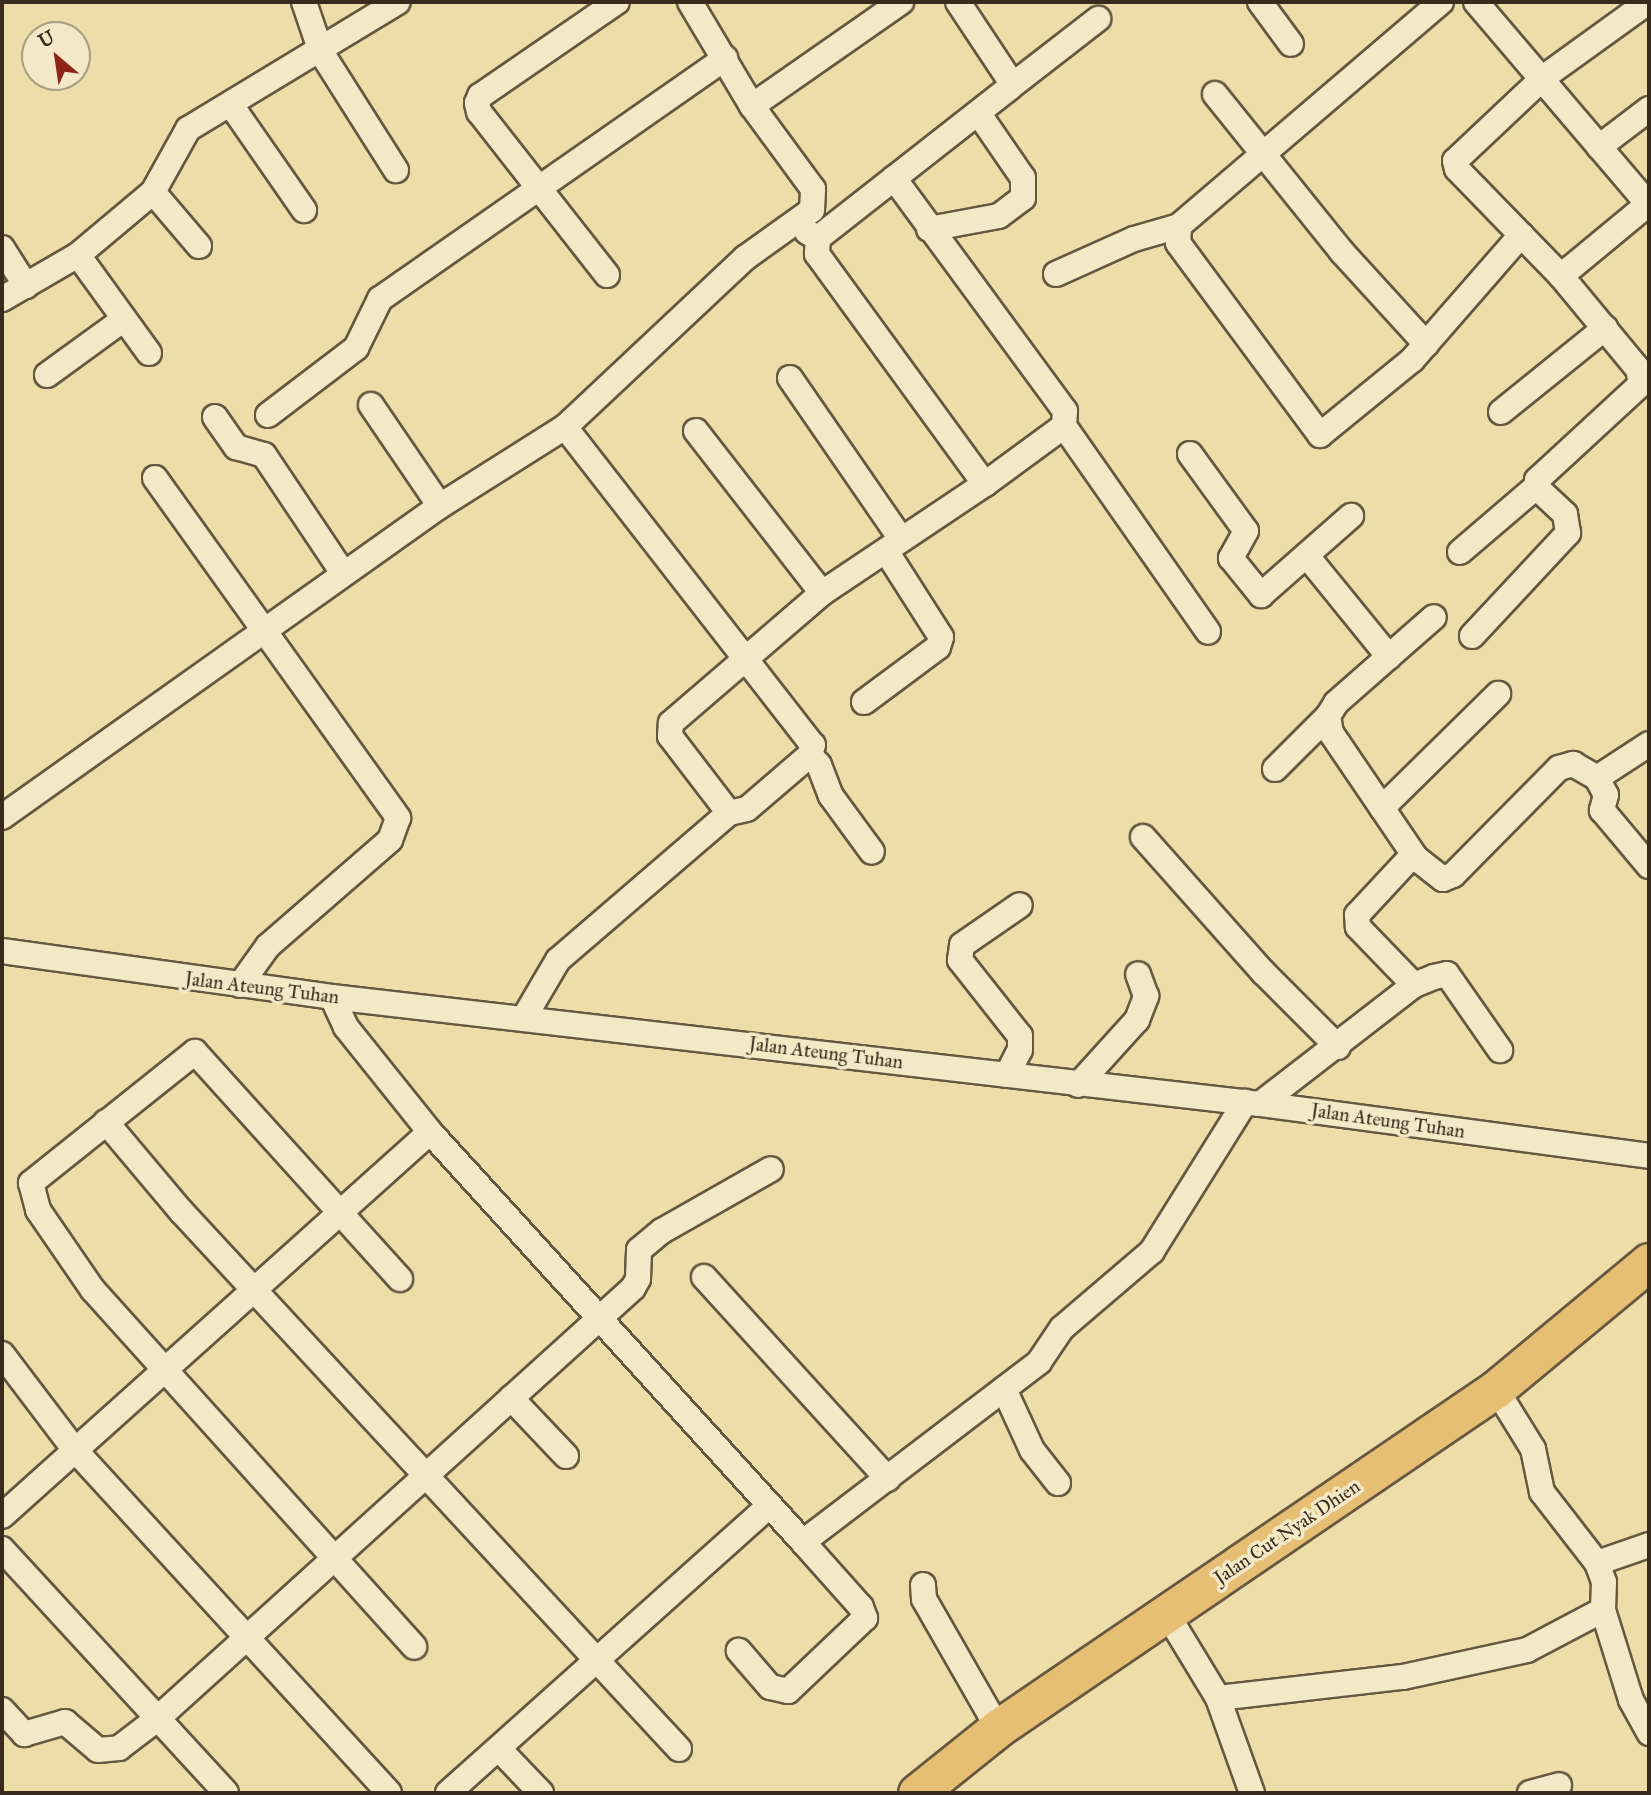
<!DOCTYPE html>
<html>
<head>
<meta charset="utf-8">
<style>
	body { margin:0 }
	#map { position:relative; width:1651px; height:1795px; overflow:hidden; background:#ecdda9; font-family:"IM FELL Great Primer",serif }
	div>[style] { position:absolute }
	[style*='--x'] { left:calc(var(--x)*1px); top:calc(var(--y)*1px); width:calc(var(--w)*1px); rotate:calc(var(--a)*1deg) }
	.roads { filter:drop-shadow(2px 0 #665740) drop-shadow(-2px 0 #665740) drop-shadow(0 2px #665740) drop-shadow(0 -2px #665740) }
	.minor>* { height:24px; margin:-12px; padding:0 12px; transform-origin:12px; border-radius:12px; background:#f3e9c7 }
	.highway>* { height:37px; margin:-18.5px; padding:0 18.5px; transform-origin:18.5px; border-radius:18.5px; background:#e6be74 }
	span { translate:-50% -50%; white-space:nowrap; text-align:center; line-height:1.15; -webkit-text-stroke:7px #f3e9c7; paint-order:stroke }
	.street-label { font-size:19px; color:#3a2a1d }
	.frame { position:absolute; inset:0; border:4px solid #3a2a1d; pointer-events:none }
	.north { position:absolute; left:21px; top:21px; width:70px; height:70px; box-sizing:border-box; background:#f3e9c7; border:2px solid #a99d83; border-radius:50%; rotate:331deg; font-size:19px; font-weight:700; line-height:28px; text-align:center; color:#3a2a1d }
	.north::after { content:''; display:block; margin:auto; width:24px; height:32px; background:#8f2418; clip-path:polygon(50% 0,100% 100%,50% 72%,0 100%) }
</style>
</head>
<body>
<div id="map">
	<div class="roads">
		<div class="minor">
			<i style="--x:304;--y:2;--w:53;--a:71.2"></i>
			<i style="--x:321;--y:52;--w:140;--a:57.6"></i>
			<i style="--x:1260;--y:2;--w:52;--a:53.6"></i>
			<i style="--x:1441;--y:2;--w:345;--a:139.5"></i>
			<i style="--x:1179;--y:226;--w:17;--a:93"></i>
			<i style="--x:1178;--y:243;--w:239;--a:53.5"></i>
			<i style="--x:1320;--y:435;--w:119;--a:-39.2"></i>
			<i style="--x:1412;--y:360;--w:166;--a:-48.9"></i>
			<i style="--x:1476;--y:2;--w:267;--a:49.6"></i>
			<i style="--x:1648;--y:2;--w:128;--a:144.2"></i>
			<i style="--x:1544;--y:77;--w:122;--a:136.7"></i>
			<i style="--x:1455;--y:161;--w:8;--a:76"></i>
			<i style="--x:1457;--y:169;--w:149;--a:45.8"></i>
			<i style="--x:1561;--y:276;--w:113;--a:-39.6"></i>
			<i style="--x:1009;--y:88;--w:113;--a:-37.8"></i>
			<i style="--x:1215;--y:94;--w:203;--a:51.2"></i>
			<i style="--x:1342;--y:252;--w:125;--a:47.6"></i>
			<i style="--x:231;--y:105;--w:128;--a:55.2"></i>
			<i style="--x:752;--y:106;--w:182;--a:-34.9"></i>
			<i style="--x:1599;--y:147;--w:63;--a:-37.2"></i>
			<i style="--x:929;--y:229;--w:71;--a:-10.5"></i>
			<i style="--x:999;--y:216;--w:30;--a:-37"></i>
			<i style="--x:1023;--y:198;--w:20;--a:-90"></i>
			<i style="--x:1023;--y:178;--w:78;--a:-124.5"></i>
			<i style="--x:807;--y:232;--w:13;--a:29"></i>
			<i style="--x:818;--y:238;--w:16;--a:94"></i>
			<i style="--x:817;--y:254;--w:285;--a:53.9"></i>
			<i style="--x:818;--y:238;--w:243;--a:-38.1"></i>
			<i style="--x:1009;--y:88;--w:9;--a:-90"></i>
			<i style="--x:1009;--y:79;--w:92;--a:-123.5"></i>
			<i style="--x:199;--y:246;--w:71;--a:-130.4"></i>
			<i style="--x:153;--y:192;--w:72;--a:-60.9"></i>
			<i style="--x:188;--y:129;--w:245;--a:-31.2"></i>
			<i style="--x:2;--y:248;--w:45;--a:57.7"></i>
			<i style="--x:78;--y:255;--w:121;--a:54.1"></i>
			<i style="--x:1056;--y:274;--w:85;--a:-24.2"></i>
			<i style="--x:1134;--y:239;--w:47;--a:-16.1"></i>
			<i style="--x:607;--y:275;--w:207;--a:-128.1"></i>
			<i style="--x:479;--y:112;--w:9;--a:-103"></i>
			<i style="--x:477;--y:103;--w:8;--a:-67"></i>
			<i style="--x:480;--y:96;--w:166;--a:-34.5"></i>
			<i style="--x:2;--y:299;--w:88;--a:-30.1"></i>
			<i style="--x:78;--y:255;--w:98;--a:-40"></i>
			<i style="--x:47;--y:375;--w:95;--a:-36"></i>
			<i style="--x:790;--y:378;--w:196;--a:55.4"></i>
			<i style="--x:371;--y:405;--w:122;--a:55.7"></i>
			<i style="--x:1501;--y:412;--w:134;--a:-38.9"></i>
			<i style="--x:268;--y:415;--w:111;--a:-37.3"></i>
			<i style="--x:356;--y:348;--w:55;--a:-63.9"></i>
			<i style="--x:380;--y:299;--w:421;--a:-34.9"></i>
			<i style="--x:215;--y:417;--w:37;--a:55"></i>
			<i style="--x:236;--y:447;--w:29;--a:16"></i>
			<i style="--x:264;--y:455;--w:142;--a:56.2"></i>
			<i style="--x:1064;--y:426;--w:251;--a:55"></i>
			<i style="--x:565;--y:427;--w:403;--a:52.1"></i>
			<i style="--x:813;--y:745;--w:10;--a:107"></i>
			<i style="--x:810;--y:755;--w:13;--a:48"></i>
			<i style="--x:819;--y:765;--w:33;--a:69"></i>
			<i style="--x:831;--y:796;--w:69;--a:53.8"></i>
			<i style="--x:696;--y:431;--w:205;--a:52.1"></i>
			<i style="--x:1190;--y:454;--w:95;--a:54"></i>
			<i style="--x:1246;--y:531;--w:31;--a:119"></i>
			<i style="--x:1231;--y:558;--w:48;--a:51"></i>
			<i style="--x:1261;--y:595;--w:120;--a:-41.3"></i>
			<i style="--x:155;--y:478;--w:418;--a:54.4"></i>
			<i style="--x:398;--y:818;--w:23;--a:110"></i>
			<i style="--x:390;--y:840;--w:162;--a:139"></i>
			<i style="--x:268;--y:946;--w:48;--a:125.7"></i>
			<i style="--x:1460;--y:552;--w:101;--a:-40.6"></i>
			<i style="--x:1307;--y:556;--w:130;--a:50.9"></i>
			<i style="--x:1472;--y:636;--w:141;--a:-47"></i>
			<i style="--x:1568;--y:533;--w:19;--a:-99"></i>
			<i style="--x:1565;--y:514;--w:37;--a:-137"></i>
			<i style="--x:1538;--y:489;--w:9;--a:-96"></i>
			<i style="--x:1537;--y:480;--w:142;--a:-42.7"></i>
			<i style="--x:1641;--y:384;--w:15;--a:-101"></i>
			<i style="--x:1638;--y:369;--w:121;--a:-129.6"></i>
			<i style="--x:864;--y:702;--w:92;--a:-36.6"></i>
			<i style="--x:938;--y:647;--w:10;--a:-73"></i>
			<i style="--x:941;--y:637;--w:102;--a:-122.6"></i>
			<i style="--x:1275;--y:769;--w:75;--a:-45"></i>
			<i style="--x:1597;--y:778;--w:62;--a:-33.2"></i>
			<i style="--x:1382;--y:808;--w:163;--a:-44.5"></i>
			<i style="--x:729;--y:813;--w:18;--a:-13"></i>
			<i style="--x:747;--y:809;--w:83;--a:-40.6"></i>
			<i style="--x:2;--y:817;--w:537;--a:-35.38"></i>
			<i style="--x:440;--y:506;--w:148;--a:-32.3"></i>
			<i style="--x:565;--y:427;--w:247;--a:-43.2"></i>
			<i style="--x:745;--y:258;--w:82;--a:-35.6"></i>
			<i style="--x:812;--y:210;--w:21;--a:-87"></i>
			<i style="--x:813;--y:189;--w:103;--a:-126.3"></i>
			<i style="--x:752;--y:106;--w:121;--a:-120.8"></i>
			<i style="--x:1143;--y:837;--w:181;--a:48.4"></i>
			<i style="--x:1263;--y:972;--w:106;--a:45"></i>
			<i style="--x:1416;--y:858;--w:151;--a:-124.2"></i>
			<i style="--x:1331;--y:733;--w:17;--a:-100"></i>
			<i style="--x:1328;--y:716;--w:15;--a:-58"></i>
			<i style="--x:1336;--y:703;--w:130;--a:-41.3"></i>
			<i style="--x:2;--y:951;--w:333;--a:7.9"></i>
			<i style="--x:332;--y:997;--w:934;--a:6.58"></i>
			<i style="--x:1260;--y:1104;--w:392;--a:7.6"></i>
			<i style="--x:1414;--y:985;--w:81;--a:-134"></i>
			<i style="--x:1358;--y:927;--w:12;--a:-95"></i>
			<i style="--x:1357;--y:915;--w:76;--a:-47.1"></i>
			<i style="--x:1409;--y:859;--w:7;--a:-8"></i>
			<i style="--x:1416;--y:858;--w:34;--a:38"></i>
			<i style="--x:1443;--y:879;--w:11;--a:-22"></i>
			<i style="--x:1453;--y:875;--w:151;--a:-45.3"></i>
			<i style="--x:1559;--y:768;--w:15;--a:-16"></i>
			<i style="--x:1573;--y:764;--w:28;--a:30"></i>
			<i style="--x:1597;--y:778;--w:19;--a:62"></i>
			<i style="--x:1606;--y:795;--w:16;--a:105"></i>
			<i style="--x:1602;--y:810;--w:73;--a:50"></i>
			<i style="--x:332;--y:997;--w:33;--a:65"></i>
			<i style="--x:346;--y:1027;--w:134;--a:51.3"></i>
			<i style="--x:430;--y:1132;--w:554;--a:47.71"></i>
			<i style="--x:803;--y:1542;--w:87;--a:48.3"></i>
			<i style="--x:861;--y:1607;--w:12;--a:70"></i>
			<i style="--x:865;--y:1618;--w:106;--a:136.5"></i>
			<i style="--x:788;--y:1691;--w:18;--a:-167"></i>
			<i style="--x:770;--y:1687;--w:48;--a:-130.7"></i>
			<i style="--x:525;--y:1016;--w:65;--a:-59.5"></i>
			<i style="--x:558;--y:960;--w:225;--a:-40.7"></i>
			<i style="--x:729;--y:813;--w:97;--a:-127.5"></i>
			<i style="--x:670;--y:736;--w:13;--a:-86"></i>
			<i style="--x:671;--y:723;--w:199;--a:-40.7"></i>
			<i style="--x:822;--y:593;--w:196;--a:-33.8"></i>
			<i style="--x:985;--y:484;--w:98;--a:-36.3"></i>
			<i style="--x:1064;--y:426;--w:15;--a:-86"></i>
			<i style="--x:1065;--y:411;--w:289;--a:-126.3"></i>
			<i style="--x:1007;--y:1075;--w:28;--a:-63"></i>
			<i style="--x:1020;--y:1050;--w:14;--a:-90"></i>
			<i style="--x:1020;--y:1036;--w:97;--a:-128.3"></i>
			<i style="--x:960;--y:960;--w:15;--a:-82"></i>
			<i style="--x:962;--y:945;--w:70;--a:-34.6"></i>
			<i style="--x:1078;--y:1085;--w:88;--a:-47.8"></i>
			<i style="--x:1137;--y:1020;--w:26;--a:-69"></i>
			<i style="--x:1146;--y:996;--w:23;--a:-110"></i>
			<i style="--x:1260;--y:1104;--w:195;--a:-37.7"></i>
			<i style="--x:1414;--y:985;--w:22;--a:-22"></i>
			<i style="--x:1434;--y:977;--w:13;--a:-13"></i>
			<i style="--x:1447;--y:974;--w:93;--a:55.1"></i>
			<i style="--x:106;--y:1122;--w:116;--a:49.9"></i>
			<i style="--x:181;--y:1211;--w:733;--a:47.21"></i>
			<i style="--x:704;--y:1277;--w:273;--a:47.7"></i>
			<i style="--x:400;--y:1279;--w:306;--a:-132.1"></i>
			<i style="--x:195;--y:1052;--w:210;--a:141.4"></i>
			<i style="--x:31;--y:1183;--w:28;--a:75"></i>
			<i style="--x:38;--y:1210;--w:97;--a:55.5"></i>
			<i style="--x:93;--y:1290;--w:480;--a:48"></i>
			<i style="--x:2;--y:1354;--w:121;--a:52.8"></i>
			<i style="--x:75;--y:1450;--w:465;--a:47.5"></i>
			<i style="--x:1004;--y:1389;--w:67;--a:65.3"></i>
			<i style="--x:1032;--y:1450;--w:42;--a:51.8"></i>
			<i style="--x:511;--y:1398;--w:80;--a:46.5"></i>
			<i style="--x:2;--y:1516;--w:575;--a:-41.9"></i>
			<i style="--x:803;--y:1542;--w:297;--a:-37.3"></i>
			<i style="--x:1039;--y:1362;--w:41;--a:-55.9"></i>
			<i style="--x:1062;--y:1328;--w:118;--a:-40.5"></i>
			<i style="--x:1152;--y:1251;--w:176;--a:-58"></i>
			<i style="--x:2;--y:1549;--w:331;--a:47.4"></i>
			<i style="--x:1597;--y:1563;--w:55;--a:-19.1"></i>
			<i style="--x:923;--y:1585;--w:14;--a:86"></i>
			<i style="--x:924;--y:1599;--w:149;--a:60.2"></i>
			<i style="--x:1603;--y:1610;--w:94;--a:72.7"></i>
			<i style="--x:1631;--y:1700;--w:38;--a:61"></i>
			<i style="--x:1167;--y:1614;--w:98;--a:58.7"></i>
			<i style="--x:1218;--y:1698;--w:101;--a:70.3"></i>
			<i style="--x:1218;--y:1698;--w:186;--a:-6.5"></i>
			<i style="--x:1403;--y:1677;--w:127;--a:-12.3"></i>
			<i style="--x:1527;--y:1650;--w:86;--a:-27.8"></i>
			<i style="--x:1603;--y:1610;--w:28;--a:-88"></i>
			<i style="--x:1604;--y:1582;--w:20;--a:-110"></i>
			<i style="--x:1597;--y:1563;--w:90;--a:-127.8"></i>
			<i style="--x:1542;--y:1492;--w:44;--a:-101.8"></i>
			<i style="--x:1533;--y:1449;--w:70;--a:-121.7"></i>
			<i style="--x:2;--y:1710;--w:33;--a:47"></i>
			<i style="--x:24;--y:1734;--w:43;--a:-16.3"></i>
			<i style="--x:65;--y:1722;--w:43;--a:40.3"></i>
			<i style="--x:98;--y:1750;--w:21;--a:-5"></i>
			<i style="--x:119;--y:1748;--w:48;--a:-37.3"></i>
			<i style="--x:157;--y:1719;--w:642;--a:-42.16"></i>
			<i style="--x:633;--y:1288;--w:10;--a:-61"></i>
			<i style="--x:638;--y:1279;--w:29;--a:-88"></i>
			<i style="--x:639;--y:1250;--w:30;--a:-40"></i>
			<i style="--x:662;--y:1231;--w:125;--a:-29.6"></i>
			<i style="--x:499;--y:1749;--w:61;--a:46.3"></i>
			<i style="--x:448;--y:1793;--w:429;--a:-41.8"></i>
			<i style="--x:1530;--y:1793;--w:30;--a:-15"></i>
		</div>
		<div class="highway">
			<i style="--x:917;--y:1793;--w:104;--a:-38.7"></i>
			<i style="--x:998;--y:1728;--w:602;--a:-34.24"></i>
			<i style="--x:1496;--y:1389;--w:199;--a:-39.7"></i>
		</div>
	</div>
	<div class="street-label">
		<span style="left:262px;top:988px;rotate:7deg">Jalan Ateung Tuhan</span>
		<span style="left:826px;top:1053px;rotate:7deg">Jalan Ateung Tuhan</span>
		<span style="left:1388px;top:1121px;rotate:8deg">Jalan Ateung Tuhan</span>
		<span style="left:1287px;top:1532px;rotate:-34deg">Jalan Cut Nyak Dhien</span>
	</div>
	<div class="frame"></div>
	<div class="north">U</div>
</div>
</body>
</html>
